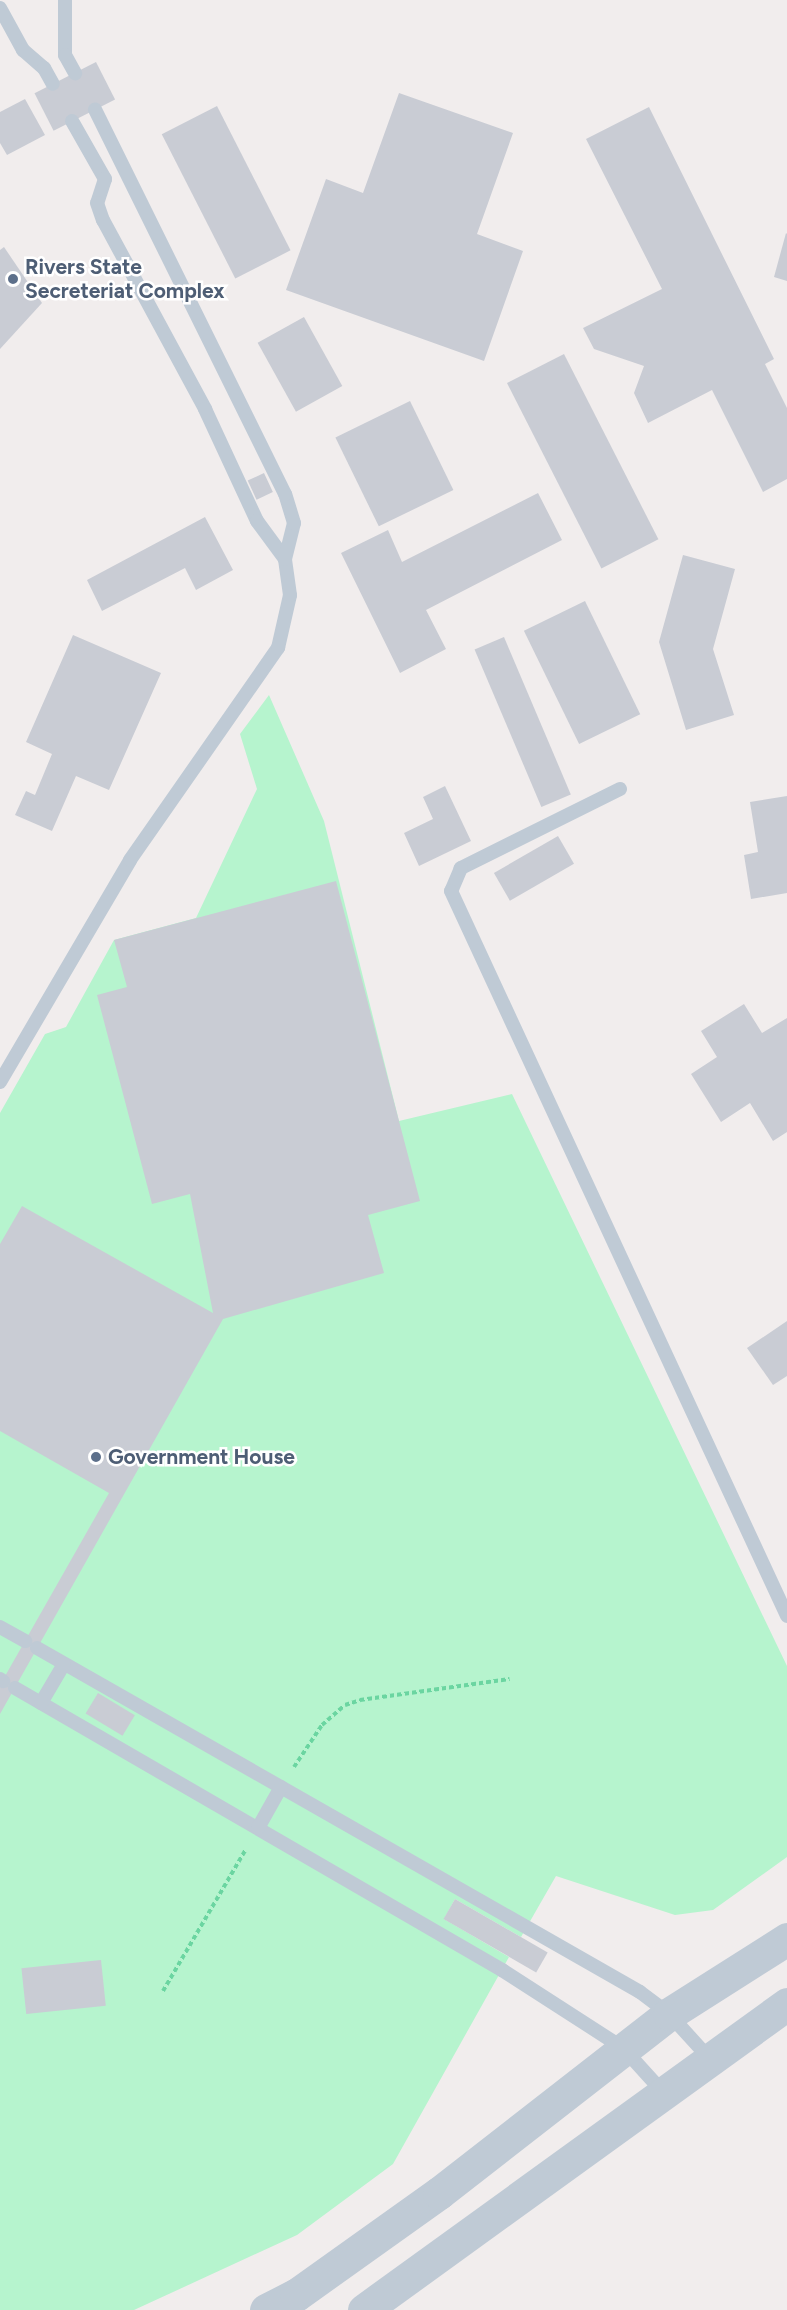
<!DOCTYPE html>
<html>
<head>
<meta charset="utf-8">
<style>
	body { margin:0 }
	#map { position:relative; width:787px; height:2310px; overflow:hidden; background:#f1eded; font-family:Figtree,sans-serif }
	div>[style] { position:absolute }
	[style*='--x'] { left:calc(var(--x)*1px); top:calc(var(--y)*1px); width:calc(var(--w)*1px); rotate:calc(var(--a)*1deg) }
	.green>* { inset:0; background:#b6f4ce }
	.building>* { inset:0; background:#c9ccd4; transform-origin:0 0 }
	.path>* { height:4px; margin-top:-2px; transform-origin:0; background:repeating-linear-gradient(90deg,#6bd5a1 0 4.5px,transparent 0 7.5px) }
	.service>* { height:14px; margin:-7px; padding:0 7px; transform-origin:7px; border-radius:7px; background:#bfcad5 }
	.tertiary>* { height:33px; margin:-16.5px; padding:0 16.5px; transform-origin:16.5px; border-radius:16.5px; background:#bfcad5 }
	.dots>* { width:16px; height:16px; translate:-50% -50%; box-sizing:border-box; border:3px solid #fff; border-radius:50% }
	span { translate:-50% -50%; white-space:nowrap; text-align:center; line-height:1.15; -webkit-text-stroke:5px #fff; paint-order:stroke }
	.service-label { font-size:21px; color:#4e5e75; font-weight:700 }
	.left { translate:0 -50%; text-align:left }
</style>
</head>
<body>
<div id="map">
	<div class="green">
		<i style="clip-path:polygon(269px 695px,324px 821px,399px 1121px,512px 1094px,787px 1666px,787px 1857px,713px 1910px,675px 1915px,556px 1876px,521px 1937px,455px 1899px,444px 1919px,509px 1957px,393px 2164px,297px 2235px,134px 2310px,0 2310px,0 1113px,45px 1034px,66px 1027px,114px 940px,196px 918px,257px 789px,240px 734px)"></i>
	</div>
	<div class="building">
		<i style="left:96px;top:62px;width:42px;height:69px;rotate:63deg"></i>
		<i style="clip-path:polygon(399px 93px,513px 133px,477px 234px,523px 251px,484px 361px,286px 290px,326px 179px,363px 193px)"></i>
		<i style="clip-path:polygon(25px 99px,45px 135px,7px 155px,0 143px,0 112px)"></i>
		<i style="left:217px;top:106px;width:162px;height:62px;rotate:63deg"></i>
		<i style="clip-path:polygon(649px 107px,774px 359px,765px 364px,787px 408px,787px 479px,763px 492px,712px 390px,648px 423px,634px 393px,644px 366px,594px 349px,583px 328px,662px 289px,586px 139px)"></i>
		<i style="clip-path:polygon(786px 233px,787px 234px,787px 281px,774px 277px)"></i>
		<i style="clip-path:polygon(4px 247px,42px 303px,0 349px,0 250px)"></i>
		<i style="left:304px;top:317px;width:79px;height:53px;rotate:61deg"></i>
		<i style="left:564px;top:354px;width:208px;height:64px;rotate:63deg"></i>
		<i style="left:410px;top:401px;width:99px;height:83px;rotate:64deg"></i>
		<i style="left:264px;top:473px;width:21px;height:18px;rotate:65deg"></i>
		<i style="clip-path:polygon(538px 493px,562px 540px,426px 610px,446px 649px,400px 673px,341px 553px,388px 530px,402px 562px)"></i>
		<i style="clip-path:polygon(205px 517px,233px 570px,196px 590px,185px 568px,102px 611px,87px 580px)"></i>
		<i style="clip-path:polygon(683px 555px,735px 569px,713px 649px,734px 715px,686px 730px,659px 642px)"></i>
		<i style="left:585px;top:601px;width:126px;height:68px;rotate:64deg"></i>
		<i style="clip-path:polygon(73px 635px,161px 673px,109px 790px,76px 776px,52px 831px,15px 815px,26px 791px,35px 795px,52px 754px,26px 742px)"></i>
		<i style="left:504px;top:637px;width:171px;height:32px;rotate:67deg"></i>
		<i style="clip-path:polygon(445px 786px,471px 841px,419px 866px,404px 833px,433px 819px,423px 797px)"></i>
		<i style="clip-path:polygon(787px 796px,787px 893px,751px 899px,744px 855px,758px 852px,750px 802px)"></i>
		<i style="left:558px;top:836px;width:32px;height:74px;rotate:60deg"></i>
		<i style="clip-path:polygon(336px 881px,420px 1201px,368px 1215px,384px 1273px,223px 1319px,0 1714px,0 1685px,109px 1493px,0 1431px,0 1244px,22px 1206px,213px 1313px,190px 1194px,152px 1204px,97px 995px,127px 987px,114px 940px)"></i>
		<i style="clip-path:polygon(744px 1004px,762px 1033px,787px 1018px,787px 1132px,773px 1141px,750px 1103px,721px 1122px,691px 1074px,717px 1057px,701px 1031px)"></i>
		<i style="clip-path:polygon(787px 1321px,787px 1376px,773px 1385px,747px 1348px)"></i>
		<i style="left:98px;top:1693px;width:43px;height:24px;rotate:31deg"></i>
		<i style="left:455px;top:1899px;width:107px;height:23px;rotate:30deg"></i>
		<i style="left:101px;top:1960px;width:46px;height:80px;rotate:84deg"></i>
	</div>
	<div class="path">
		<i style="--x:294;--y:1767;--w:50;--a:-56.3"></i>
		<i style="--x:322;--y:1725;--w:30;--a:-41"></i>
		<i style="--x:345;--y:1705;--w:16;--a:-18"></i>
		<i style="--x:360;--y:1700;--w:151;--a:-8"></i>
		<i style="--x:163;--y:1991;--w:164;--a:-59.7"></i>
	</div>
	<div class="service">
		<i style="--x:65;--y:0;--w:55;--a:90"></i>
		<i style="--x:65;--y:55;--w:21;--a:61"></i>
		<i style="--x:0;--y:8;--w:48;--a:61.3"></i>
		<i style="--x:23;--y:50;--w:28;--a:41"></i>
		<i style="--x:44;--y:68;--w:18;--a:61"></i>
		<i style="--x:72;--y:121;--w:67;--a:60.4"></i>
		<i style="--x:105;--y:179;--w:25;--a:108"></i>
		<i style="--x:97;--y:203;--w:18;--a:71"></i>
		<i style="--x:103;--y:220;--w:215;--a:61.6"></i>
		<i style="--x:205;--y:409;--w:123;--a:65.1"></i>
		<i style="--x:257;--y:521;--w:47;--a:53.6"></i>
		<i style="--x:620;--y:789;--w:178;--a:153.6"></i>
		<i style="--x:461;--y:868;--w:25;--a:113"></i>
		<i style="--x:451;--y:891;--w:799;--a:65.13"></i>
		<i style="--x:0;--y:1082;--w:257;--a:-59.6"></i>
		<i style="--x:130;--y:860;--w:259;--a:-55.1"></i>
		<i style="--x:278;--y:648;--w:54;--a:-77.2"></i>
		<i style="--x:290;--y:595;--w:36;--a:-98"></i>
		<i style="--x:285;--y:559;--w:37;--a:-76"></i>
		<i style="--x:294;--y:523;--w:30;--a:-107"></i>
		<i style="--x:285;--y:494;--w:429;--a:-116.3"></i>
		<i style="--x:0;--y:1627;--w:29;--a:29"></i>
		<i style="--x:37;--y:1648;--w:694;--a:29.7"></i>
		<i style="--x:640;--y:1992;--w:36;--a:37"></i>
		<i style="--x:669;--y:2014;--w:59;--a:47.7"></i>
		<i style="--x:0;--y:1679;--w:4;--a:34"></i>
		<i style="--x:15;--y:1688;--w:563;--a:30.07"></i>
		<i style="--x:502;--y:1970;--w:144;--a:32.8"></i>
		<i style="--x:623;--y:2048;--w:58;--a:47.8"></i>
		<i style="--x:41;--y:1703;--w:45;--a:-59.5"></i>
		<i style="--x:258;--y:1828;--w:47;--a:-60.7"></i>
	</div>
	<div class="tertiary">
		<i style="--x:266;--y:2310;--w:34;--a:-27"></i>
		<i style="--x:296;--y:2295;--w:176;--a:-35.5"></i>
		<i style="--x:439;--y:2193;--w:291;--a:-37.9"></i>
		<i style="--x:669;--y:2014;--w:140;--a:-32.4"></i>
		<i style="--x:364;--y:2310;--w:522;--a:-35.88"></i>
	</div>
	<div class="dots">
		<i style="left:13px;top:279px;background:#5c6f8a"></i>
		<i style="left:96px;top:1457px;background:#5c6f8a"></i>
	</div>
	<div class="service-label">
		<span class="left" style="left:25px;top:279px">Rivers State<br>Secreteriat Complex</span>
		<span class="left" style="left:108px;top:1457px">Government House</span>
	</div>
</div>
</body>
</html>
